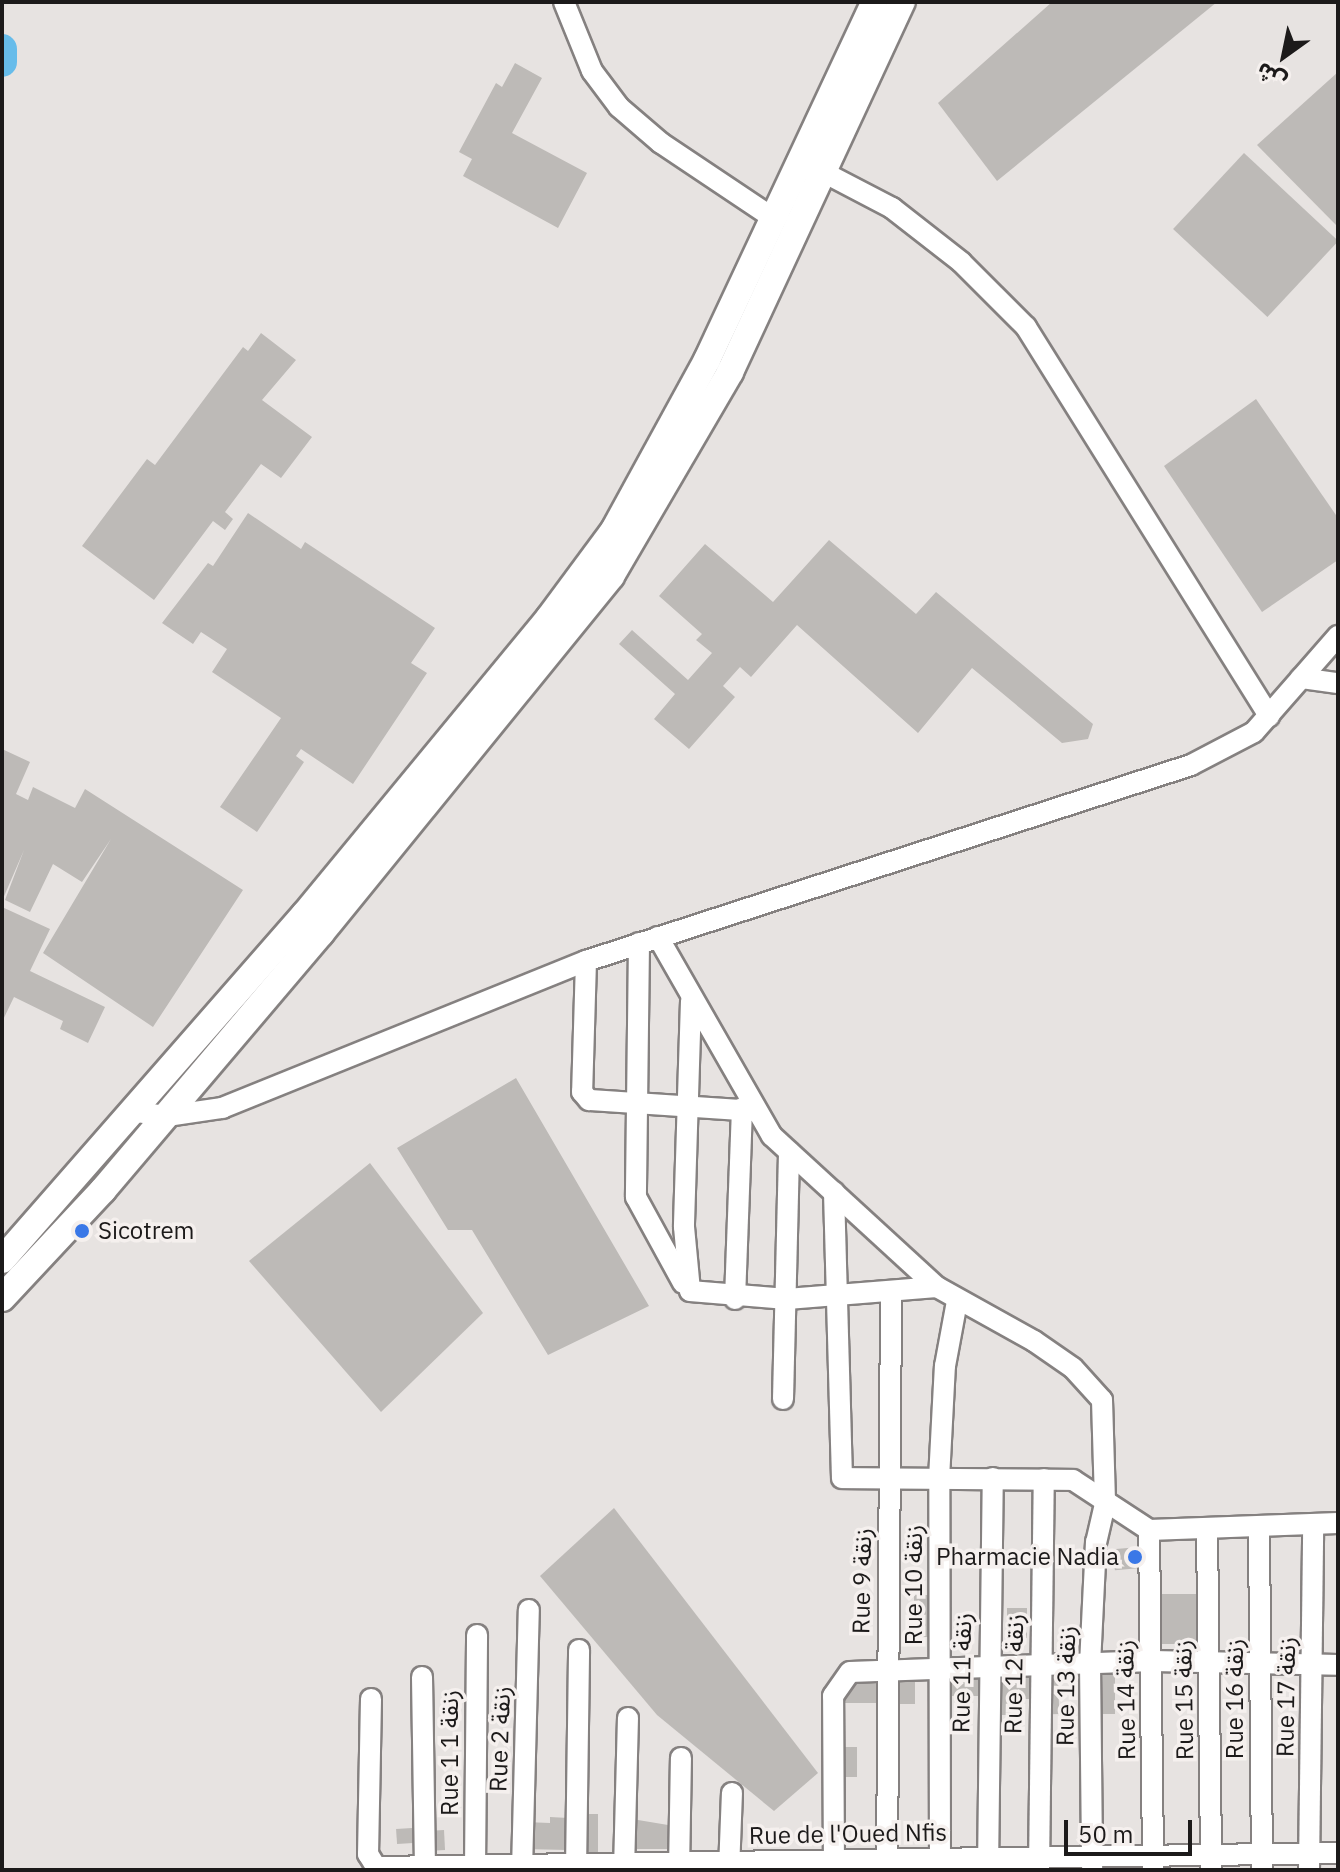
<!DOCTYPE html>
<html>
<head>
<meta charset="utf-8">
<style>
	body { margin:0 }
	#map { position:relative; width:1340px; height:1872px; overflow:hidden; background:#e7e3e1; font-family:"IBM Plex Sans","Noto Sans Arabic",sans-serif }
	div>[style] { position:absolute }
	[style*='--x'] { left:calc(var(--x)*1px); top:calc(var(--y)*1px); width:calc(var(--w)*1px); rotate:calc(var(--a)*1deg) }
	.river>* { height:30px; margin:-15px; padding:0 15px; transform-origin:15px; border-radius:15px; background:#67bcea }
	.building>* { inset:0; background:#bdbab7; transform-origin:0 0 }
	.roads { filter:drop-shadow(2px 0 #858180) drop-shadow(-2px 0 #858180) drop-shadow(0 2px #858180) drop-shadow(0 -2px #858180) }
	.minor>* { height:20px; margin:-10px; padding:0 10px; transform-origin:10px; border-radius:10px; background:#fff }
	.major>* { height:26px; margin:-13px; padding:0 13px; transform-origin:13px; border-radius:13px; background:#fff }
	.dots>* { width:22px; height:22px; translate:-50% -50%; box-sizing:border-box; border:4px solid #f5f0ee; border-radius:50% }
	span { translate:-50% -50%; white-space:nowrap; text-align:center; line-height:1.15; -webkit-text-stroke:7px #f5f0ee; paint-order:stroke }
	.poi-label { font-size:24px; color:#1c1a1a }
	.left { translate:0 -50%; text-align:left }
	.right { translate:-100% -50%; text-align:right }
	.street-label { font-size:24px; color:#1c1a1a }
	.frame { position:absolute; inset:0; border:4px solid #1c1a1a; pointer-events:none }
	.north { position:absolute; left:1244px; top:16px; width:80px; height:80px; -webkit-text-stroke:6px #f5f0ee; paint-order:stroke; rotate:213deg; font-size:22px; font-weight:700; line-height:32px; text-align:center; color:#1c1a1a }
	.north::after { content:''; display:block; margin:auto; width:28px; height:36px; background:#1c1a1a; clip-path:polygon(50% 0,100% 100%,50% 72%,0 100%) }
	.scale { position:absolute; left:1064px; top:1820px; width:128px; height:36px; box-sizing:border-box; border:4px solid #1c1a1a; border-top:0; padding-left:10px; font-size:24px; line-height:28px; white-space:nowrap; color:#1c1a1a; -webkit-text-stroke:6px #f5f0ee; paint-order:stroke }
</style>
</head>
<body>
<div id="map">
	<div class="river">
		<i style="--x:2;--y:49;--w:13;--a:90"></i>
	</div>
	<div class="building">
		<i style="clip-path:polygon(1052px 2px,1217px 2px,997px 181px,938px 103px)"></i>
		<i style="clip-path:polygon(515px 63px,542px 78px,512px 133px,587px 173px,558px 228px,463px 176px,472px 159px,459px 152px,496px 83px,502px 87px)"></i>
		<i style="clip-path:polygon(1338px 72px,1338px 227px,1257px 145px)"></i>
		<i style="left:1244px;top:153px;width:129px;height:104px;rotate:43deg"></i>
		<i style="clip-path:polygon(261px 333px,296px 360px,262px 400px,312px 437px,281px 478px,261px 464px,225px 512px,233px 519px,225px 530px,213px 521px,154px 600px,82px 546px,147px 459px,155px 465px,243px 347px,248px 351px)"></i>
		<i style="clip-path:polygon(1256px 399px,1338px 518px,1338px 560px,1262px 612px,1164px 466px)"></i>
		<i style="clip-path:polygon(248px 513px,301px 549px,305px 542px,435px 628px,411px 663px,427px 673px,353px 784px,301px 749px,296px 756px,304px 762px,257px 832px,220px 807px,281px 718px,212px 672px,227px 649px,201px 632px,193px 644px,162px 623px,208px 563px,213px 566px)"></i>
		<i style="clip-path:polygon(829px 540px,916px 614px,936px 592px,1093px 724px,1088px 739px,1062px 743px,972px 668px,918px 733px,797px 625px,751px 677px,740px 667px,723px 686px,735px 697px,689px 749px,654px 719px,675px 694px,619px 644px,632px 630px,688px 680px,712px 653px,696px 640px,702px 634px,659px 596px,705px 544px,773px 602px)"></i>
		<i style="clip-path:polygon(2px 749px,30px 762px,16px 794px,28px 800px,33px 787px,75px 808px,85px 789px,243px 890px,153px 1027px,43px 953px,111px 839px,82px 882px,53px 864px,30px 912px,5px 900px,24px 850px,2px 901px)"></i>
		<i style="clip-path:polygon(2px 907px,50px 929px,30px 971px,105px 1007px,88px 1043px,60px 1029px,63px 1021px,14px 997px,2px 1022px)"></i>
		<i style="clip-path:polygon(516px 1078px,649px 1306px,548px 1355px,472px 1230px,448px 1230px,397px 1148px)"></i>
		<i style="clip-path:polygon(370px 1163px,483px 1313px,381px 1412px,249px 1261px)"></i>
		<i style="clip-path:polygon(614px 1508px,818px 1773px,774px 1811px,657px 1715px,540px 1576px)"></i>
		<i style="left:1139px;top:1547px;width:21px;height:26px;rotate:85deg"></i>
		<i style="left:1162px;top:1594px;width:40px;height:50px"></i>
		<i style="left:914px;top:1595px;width:19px;height:42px"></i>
		<i style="left:1007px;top:1608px;width:20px;height:30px"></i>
		<i style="clip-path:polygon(989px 1673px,1029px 1673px,1029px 1699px,1011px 1699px,1011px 1715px,989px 1715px)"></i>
		<i style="left:982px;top:1674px;width:22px;height:37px;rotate:90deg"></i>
		<i style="left:1093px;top:1674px;width:22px;height:40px"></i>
		<i style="left:1058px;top:1676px;width:38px;height:17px;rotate:88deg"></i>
		<i style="left:893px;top:1681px;width:22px;height:23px"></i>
		<i style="left:882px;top:1682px;width:21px;height:38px;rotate:90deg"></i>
		<i style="left:837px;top:1747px;width:20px;height:30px"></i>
		<i style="left:578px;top:1814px;width:20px;height:38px"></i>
		<i style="clip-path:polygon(550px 1817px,568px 1818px,567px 1850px,524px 1849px,525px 1822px,550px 1823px)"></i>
		<i style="clip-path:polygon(626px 1818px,668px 1825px,668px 1849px,626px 1849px)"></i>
		<i style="left:412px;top:1828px;width:15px;height:16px;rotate:86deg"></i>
		<i style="left:444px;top:1830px;width:20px;height:18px;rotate:87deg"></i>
	</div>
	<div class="roads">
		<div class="minor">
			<i style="--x:564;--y:2;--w:74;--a:67.9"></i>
			<i style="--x:592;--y:71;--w:45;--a:53.1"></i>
			<i style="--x:619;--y:107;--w:55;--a:40.6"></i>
			<i style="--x:661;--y:143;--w:138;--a:33.8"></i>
			<i style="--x:825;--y:173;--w:76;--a:27.6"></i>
			<i style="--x:892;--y:208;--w:88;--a:38"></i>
			<i style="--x:961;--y:262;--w:92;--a:45"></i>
			<i style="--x:1026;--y:327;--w:459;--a:58"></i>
			<i style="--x:1301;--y:678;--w:37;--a:8"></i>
			<i style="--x:658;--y:937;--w:229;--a:60.2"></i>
			<i style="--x:772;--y:1136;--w:224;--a:42.5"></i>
			<i style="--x:937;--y:1287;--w:111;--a:29.1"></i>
			<i style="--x:1034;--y:1341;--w:47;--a:34.7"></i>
			<i style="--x:1073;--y:1368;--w:43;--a:47.8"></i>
			<i style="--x:1102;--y:1400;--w:104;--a:88.3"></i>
			<i style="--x:1105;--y:1504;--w:39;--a:103"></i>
			<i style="--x:1096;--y:1542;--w:121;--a:92.8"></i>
			<i style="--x:1090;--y:1663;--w:207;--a:89.4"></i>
			<i style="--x:639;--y:943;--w:254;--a:90.7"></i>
			<i style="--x:636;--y:1197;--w:98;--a:61.3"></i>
			<i style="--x:586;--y:961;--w:131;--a:91.7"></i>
			<i style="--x:582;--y:1092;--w:11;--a:49"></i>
			<i style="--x:589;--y:1100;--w:164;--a:3.8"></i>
			<i style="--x:691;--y:1001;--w:226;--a:91.8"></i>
			<i style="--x:684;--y:1227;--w:64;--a:84.6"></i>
			<i style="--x:690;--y:1291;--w:97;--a:4.7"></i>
			<i style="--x:787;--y:1299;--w:150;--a:-4.6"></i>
			<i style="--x:137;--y:1112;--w:30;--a:8"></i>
			<i style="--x:167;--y:1116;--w:56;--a:-8.3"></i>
			<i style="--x:222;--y:1108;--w:393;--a:-22"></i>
			<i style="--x:586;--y:961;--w:636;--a:-17.95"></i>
			<i style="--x:1191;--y:765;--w:71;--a:-27.6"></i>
			<i style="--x:1254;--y:732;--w:128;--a:-48.8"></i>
			<i style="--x:834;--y:1192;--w:286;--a:88.4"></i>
			<i style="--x:842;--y:1478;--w:231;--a:0.5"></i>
			<i style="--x:1073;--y:1480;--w:91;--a:33.3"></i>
			<i style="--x:1149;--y:1530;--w:189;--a:-2.1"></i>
			<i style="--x:735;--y:1299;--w:191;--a:-87.9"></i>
			<i style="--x:783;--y:1399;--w:247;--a:-88.6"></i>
			<i style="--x:1259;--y:1527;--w:343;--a:89.5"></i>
			<i style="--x:1207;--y:1529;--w:341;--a:89.3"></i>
			<i style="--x:1149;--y:1530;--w:340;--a:89.3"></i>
			<i style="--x:422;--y:1677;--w:193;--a:89.1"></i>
			<i style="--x:371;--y:1699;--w:155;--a:91.1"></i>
			<i style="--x:368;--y:1854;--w:15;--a:58"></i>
			<i style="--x:376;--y:1867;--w:962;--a:-0.83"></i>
			<i style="--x:475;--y:1870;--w:235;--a:-89.5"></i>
			<i style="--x:522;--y:1870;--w:260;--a:-88.5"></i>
			<i style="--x:576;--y:1870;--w:220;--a:-89.2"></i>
			<i style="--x:624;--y:1870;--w:152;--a:-88.5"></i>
			<i style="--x:679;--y:1870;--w:112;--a:-89"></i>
			<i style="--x:729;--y:1870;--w:77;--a:-87.8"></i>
			<i style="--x:834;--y:1870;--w:174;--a:-90.3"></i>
			<i style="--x:833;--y:1696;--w:29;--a:-55"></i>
			<i style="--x:850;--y:1672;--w:303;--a:-2.1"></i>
			<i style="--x:1153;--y:1661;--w:185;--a:1.2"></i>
			<i style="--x:887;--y:1870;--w:578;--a:-89.6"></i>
			<i style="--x:940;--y:1870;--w:391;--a:-90.1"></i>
			<i style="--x:939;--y:1479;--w:113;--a:-87"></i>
			<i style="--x:945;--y:1366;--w:66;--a:-79.5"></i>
			<i style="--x:988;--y:1870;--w:392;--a:-89.3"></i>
			<i style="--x:1039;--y:1870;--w:391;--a:-89.3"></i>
			<i style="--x:1309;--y:1870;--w:346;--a:-89.3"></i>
		</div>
		<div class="major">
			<i style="--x:2;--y:1260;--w:460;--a:-48.8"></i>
			<i style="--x:305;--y:914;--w:384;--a:-50.5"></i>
			<i style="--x:549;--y:618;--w:109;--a:-53.5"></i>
			<i style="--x:614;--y:530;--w:194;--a:-61.3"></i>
			<i style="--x:707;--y:360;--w:395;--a:-64.9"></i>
			<i style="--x:2;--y:1298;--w:148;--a:-46.9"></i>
			<i style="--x:103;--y:1190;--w:337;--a:-49.7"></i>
			<i style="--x:321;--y:933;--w:460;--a:-50.9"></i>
			<i style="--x:611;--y:576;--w:236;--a:-59.7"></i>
			<i style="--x:730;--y:372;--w:408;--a:-65.1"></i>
		</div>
	</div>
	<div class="dots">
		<i style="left:82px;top:1231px;background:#3a78e7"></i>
		<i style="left:1135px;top:1557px;background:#3a78e7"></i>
	</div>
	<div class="poi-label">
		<span class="left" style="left:98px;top:1231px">Sicotrem</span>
		<span class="right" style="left:1119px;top:1557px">Pharmacie Nadia</span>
	</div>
	<div class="street-label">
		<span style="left:862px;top:1581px;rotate:-89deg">Rue 9 زنقة</span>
		<span style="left:914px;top:1585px;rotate:-90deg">Rue 10 زنقة</span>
		<span style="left:962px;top:1673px;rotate:-89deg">Rue 11 زنقة</span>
		<span style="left:1014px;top:1674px;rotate:-89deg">Rue 12 زنقة</span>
		<span style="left:1066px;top:1686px;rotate:-89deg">Rue 13 زنقة</span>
		<span style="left:1286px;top:1697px;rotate:-89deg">Rue 17 زنقة</span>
		<span style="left:1235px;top:1699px;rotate:-90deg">Rue 16 زنقة</span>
		<span style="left:1126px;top:1700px;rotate:-91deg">Rue 14 زنقة</span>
		<span style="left:1184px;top:1700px;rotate:-91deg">Rue 15 زنقة</span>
		<span style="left:500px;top:1739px;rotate:-88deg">Rue 2 زنقة</span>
		<span style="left:450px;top:1753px;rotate:-90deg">Rue 1 زنقة 1</span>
		<span style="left:848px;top:1834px;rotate:-1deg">Rue de l'Oued Nfis</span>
	</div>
	<div class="frame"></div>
	<div class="north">ش</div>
	<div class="scale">50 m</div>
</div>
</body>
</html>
